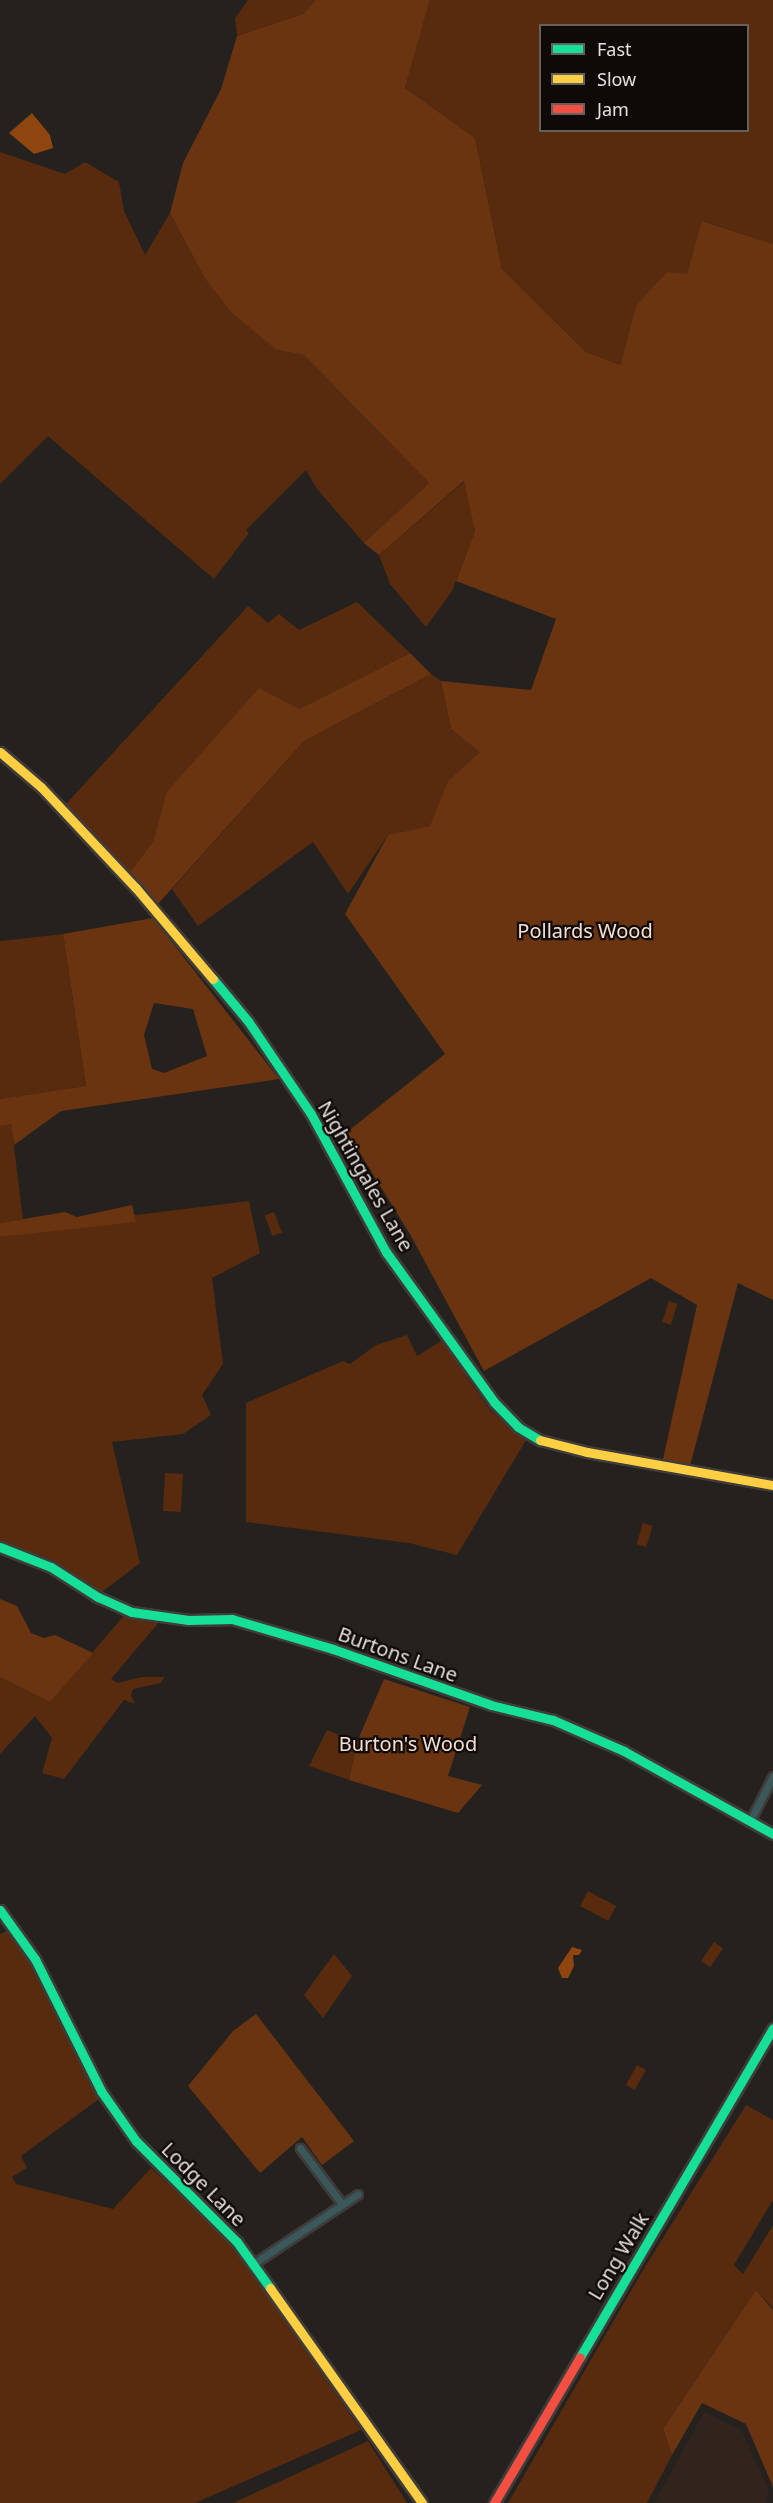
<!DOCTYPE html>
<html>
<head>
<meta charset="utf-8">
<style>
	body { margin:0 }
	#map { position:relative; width:773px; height:2503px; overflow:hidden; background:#25211e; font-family:"Noto Sans",sans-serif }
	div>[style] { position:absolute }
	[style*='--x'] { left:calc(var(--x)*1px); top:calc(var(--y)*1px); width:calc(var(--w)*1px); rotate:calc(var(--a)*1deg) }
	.built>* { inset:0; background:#31241c }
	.green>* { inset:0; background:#582b0e; transform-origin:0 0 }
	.forest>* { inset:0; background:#6a3410 }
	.water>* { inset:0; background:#8f4510 }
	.roads { filter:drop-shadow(2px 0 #3f3c3a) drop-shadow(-2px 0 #3f3c3a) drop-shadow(0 2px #3f3c3a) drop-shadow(0 -2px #3f3c3a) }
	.street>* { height:7px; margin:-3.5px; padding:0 3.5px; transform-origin:3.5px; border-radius:3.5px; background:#3a5759 }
	.fast>* { height:9px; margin:-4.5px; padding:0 4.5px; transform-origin:4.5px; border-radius:4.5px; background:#16e098 }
	.slow>* { height:9px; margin:-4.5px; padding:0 4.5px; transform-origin:4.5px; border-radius:4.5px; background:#ffcf43 }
	.jam>* { height:9px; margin:-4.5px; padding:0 4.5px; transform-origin:4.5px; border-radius:4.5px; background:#f24e42 }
	span { translate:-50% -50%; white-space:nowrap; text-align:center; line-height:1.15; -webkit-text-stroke:4.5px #0e0a08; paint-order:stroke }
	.park-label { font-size:20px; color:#f6ded2 }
	.street-label { font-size:20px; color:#e7e0dd }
	.legend { position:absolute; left:539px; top:24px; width:210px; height:108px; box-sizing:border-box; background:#0e0a08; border:2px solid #65605d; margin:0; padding:8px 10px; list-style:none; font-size:18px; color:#e7e0dd }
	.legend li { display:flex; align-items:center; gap:12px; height:30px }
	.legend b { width:30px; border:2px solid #65605d }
</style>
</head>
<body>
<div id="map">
	<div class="built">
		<i style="clip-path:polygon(704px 2412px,741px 2429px,769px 2491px,766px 2503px,654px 2503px)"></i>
	</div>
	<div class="green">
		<i style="clip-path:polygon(248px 0,316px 0,303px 14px,237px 36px,235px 18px)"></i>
		<i style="clip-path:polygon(evenodd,430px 0,773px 0,773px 244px,703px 221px,687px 274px,636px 306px,620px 365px,586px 352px,502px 269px,475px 138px,405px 88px,430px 0,540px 26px,748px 26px,748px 130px,540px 130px,540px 26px)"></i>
		<i style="clip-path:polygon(0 152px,65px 174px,85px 162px,119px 182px,124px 211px,145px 255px,170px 213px,204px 277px,277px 350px,304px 355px,429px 483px,364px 543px,317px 489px,306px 470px,246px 530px,249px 533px,214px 579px,48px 436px,0 484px)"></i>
		<i style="clip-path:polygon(465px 481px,475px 531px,452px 591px,426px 627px,390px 584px,379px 555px)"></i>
		<i style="clip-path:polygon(357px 602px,410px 653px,299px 709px,166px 793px,153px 842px,129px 873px,66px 804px,248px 606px,268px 623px,279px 614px,299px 630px)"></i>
		<i style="clip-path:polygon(431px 674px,441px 681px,451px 729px,481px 752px,448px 781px,431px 826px,388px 835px,348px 894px,313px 842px,198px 926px,172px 889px,304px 741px)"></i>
		<i style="clip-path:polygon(63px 934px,86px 1086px,0 1099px,0 941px)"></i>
		<i style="clip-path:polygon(11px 1123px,23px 1219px,0 1223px,0 1126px)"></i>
		<i style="clip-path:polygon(249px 1201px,260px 1253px,212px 1278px,223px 1364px,202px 1395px,211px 1415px,183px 1434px,112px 1442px,140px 1563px,102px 1592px,47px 1558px,0 1543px,0 1237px,62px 1229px,63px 1224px)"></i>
		<i style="left:274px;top:1212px;width:22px;height:10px;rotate:69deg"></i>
		<i style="left:669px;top:1301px;width:9px;height:22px;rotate:18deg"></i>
		<i style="clip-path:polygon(407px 1335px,417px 1356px,446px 1338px,463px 1365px,466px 1376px,491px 1411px,526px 1440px,457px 1555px,409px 1543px,246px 1522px,246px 1403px,343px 1361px,350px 1364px,376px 1345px)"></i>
		<i style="left:165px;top:1473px;width:18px;height:38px;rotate:3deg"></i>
		<i style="left:643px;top:1523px;width:10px;height:22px;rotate:17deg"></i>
		<i style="clip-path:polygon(127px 1612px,160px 1621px,111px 1679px,118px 1683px,142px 1677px,165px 1677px,160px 1683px,133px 1689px,131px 1696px,135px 1704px,124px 1700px,64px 1779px,42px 1773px,52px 1738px,35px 1716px,0 1754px,0 1677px,50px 1702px)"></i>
		<i style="clip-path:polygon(327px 1730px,357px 1742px,349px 1780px,309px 1766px)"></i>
		<i style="left:588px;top:1891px;width:32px;height:17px;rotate:28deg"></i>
		<i style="clip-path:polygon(9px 1930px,44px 1986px,99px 2099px,21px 2156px,27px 2168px,12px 2177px,16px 2184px,113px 2209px,151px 2168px,215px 2226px,247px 2266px,361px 2430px,195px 2503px,0 2503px,0 1934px)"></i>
		<i style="left:714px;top:1942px;width:11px;height:23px;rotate:34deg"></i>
		<i style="clip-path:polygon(334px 1954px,352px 1976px,323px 2018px,304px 1995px)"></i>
		<i style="left:637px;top:2065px;width:10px;height:23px;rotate:29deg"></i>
		<i style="clip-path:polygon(746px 2105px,773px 2120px,773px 2200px,734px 2265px,743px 2274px,773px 2225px,773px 2308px,756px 2290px,663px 2429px,672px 2455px,647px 2503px,508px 2503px,643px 2270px)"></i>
		<i style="clip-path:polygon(368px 2441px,407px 2503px,233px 2503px)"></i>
	</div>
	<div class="forest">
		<i style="clip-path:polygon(316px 0,430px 0,405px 88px,475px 138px,502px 269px,586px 352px,620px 365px,636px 306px,667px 272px,687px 274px,702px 221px,773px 244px,773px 1300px,738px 1283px,690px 1466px,663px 1459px,697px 1305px,651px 1278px,484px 1371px,411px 1236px,347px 1132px,445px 1054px,345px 914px,388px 835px,430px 826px,448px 781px,480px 752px,451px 729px,441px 681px,531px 690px,556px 619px,456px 581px,475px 531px,464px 481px,379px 555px,364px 543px,429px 483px,304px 355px,277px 350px,232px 313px,204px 277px,170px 213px,183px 163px,221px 89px,237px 36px,303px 14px)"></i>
		<i style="clip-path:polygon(410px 653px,431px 674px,304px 741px,157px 905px,129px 873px,153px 842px,166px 793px,259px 688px,299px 709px)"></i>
		<i style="clip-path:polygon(evenodd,153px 918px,279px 1079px,61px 1111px,14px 1145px,11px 1124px,0 1126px,0 1099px,86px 1086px,63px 934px,153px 918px,154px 1003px,193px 1009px,207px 1056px,164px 1073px,152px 1069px,144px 1035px,154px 1003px)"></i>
		<i style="clip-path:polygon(132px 1205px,136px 1222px,0 1237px,0 1223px,65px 1212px,77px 1217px)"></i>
		<i style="clip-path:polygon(0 1599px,17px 1606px,31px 1633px,44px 1638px,55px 1635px,93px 1653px,50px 1702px,0 1677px)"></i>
		<i style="clip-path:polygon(384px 1679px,470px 1707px,448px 1776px,482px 1785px,458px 1813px,349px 1780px,357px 1742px)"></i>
		<i style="clip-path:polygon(256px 2014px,354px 2141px,322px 2165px,302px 2137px,260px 2173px,188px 2086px,233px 2031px)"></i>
		<i style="clip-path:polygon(756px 2290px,773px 2310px,773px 2487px,746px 2424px,702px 2403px,672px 2455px,663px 2429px)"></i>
	</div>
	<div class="water">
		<i style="clip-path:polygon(32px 113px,50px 135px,53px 148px,34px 154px,9px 133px)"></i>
		<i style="clip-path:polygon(572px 1947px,582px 1950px,579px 1955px,573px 1955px,574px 1966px,568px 1978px,562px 1978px,558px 1968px)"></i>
	</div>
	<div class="roads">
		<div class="street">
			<i style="--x:751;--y:1819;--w:48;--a:-62.9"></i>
			<i style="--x:300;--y:2148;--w:70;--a:53.1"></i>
			<i style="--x:253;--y:2264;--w:126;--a:-33.7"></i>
		</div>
		<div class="fast">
			<i style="--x:213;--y:979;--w:55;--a:50.2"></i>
			<i style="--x:248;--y:1021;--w:112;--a:55.9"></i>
			<i style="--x:311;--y:1114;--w:157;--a:61.5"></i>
			<i style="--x:386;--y:1252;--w:185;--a:54.2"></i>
			<i style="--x:494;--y:1402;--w:35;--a:46"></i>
			<i style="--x:518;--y:1427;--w:26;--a:31"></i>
			<i style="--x:0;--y:1547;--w:55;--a:21.4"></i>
			<i style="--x:51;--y:1567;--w:56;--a:32.6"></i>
			<i style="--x:98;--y:1597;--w:37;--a:24"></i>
			<i style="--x:132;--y:1612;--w:57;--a:8.1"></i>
			<i style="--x:188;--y:1620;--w:44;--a:-1.3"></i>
			<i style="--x:232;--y:1619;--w:105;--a:16.5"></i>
			<i style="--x:333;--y:1649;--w:168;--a:19.5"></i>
			<i style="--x:491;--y:1705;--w:64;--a:13.6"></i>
			<i style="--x:553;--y:1720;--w:77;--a:23.6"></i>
			<i style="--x:624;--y:1751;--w:171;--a:29.1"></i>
			<i style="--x:0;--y:1910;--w:60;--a:54.5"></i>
			<i style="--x:35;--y:1959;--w:148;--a:63.4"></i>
			<i style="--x:101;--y:2091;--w:61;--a:55"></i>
			<i style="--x:136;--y:2141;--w:143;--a:45"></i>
			<i style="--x:237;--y:2242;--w:57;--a:54.3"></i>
			<i style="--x:580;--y:2357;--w:381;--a:-59.6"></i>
		</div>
		<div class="slow">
			<i style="--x:0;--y:752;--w:54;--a:40.5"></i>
			<i style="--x:41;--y:787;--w:139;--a:46.8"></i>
			<i style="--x:136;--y:888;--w:119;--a:49.8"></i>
			<i style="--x:540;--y:1440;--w:49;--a:14.3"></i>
			<i style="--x:587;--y:1452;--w:189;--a:10.1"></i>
			<i style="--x:270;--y:2288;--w:263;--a:54.7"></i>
		</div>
		<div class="jam">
			<i style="--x:494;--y:2503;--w:169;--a:-59.5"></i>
		</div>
	</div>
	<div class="park-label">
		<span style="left:585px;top:930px">Pollards Wood</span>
		<span style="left:408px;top:1743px">Burton's Wood</span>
	</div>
	<div class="street-label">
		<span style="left:366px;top:1176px;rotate:60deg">Nightingales Lane</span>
		<span style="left:398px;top:1654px;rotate:20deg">Burtons Lane</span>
		<span style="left:204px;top:2184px;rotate:45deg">Lodge Lane</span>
		<span style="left:618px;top:2256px;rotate:-59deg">Long Walk</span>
	</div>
	<ul class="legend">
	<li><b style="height:8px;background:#16e098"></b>Fast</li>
	<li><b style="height:8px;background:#ffcf43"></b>Slow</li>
	<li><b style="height:8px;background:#f24e42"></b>Jam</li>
	</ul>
</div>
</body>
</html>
